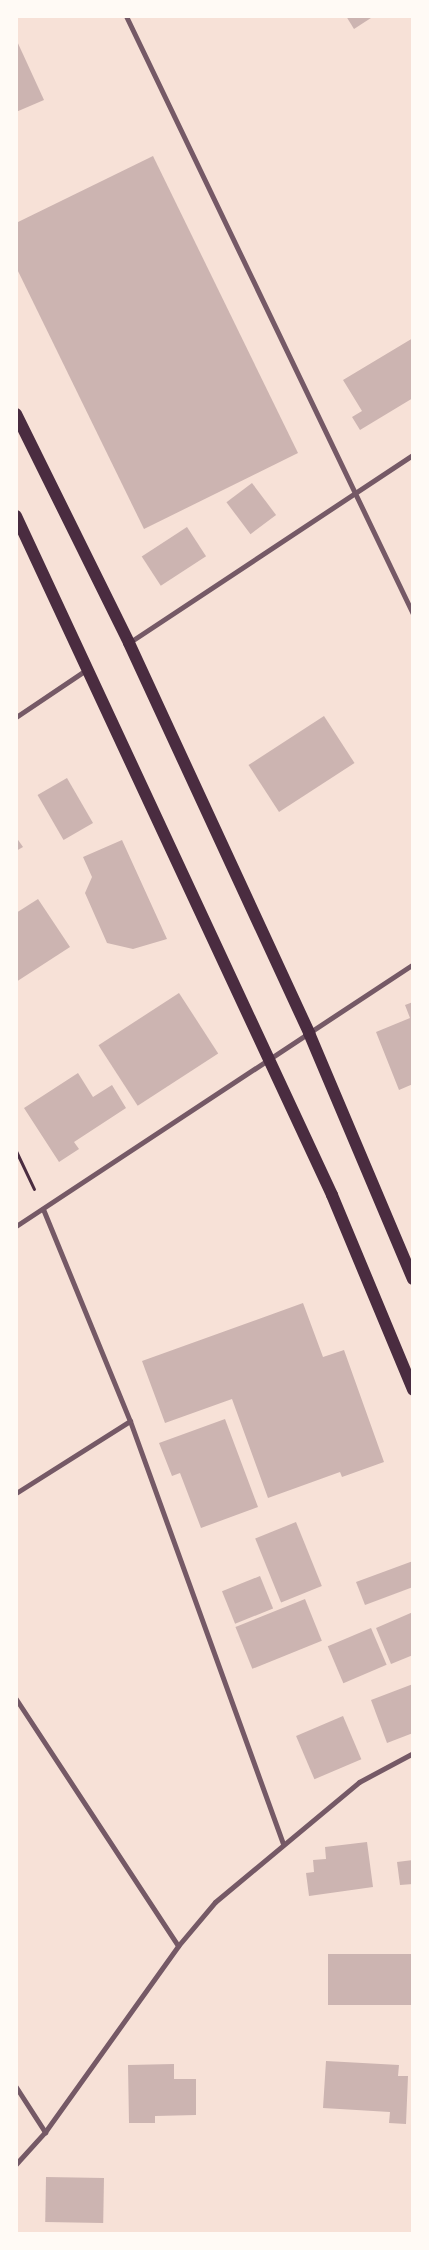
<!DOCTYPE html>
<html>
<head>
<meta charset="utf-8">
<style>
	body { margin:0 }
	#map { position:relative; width:429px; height:2250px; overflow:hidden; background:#f7e1d7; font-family:"PT Sans Narrow",sans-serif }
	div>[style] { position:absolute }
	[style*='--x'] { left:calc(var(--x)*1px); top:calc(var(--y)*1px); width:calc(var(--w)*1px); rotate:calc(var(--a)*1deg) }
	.building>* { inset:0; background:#ccb4b1; transform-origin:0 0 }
	.path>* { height:3px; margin:-1.5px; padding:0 1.5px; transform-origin:1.5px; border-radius:1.5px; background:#4a2c40 }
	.minor>* { height:5px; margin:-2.5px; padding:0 2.5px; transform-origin:2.5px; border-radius:2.5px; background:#755966 }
	.primary>* { height:12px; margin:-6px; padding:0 6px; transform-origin:6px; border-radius:6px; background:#4a2c40 }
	span { translate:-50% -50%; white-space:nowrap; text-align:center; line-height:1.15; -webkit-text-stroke:4.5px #fffaf5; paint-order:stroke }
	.frame { position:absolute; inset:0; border:18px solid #fffaf5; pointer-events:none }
</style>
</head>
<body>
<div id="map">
	<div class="building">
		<i style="clip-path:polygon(346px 16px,374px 16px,354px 29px)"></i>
		<i style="clip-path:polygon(16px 39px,44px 100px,16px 112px)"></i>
		<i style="clip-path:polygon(153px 156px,298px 453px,144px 529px,16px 267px,16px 223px)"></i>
		<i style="clip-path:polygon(413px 338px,413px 398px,360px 430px,352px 417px,362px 411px,343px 380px)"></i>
		<i style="left:252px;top:483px;width:40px;height:32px;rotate:53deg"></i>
		<i style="left:187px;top:527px;width:35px;height:54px;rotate:57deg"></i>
		<i style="left:324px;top:716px;width:56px;height:90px;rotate:57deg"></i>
		<i style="left:67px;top:778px;width:52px;height:34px;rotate:60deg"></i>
		<i style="clip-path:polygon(16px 837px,23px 847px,16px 851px)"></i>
		<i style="clip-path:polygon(122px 840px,167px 939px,133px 949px,107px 943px,85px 893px,92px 877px,83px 857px)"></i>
		<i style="clip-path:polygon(38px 899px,70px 947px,16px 982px,16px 913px)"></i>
		<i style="left:179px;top:993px;width:72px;height:96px;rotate:57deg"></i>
		<i style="clip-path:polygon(413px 1002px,413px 1084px,399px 1090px,376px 1032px,410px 1018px,405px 1005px)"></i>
		<i style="clip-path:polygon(78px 1073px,93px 1097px,112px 1085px,126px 1108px,74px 1142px,79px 1149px,59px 1162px,24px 1108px)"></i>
		<i style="clip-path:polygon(303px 1303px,323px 1357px,344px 1350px,384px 1462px,342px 1477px,340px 1472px,268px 1498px,232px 1399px,165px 1423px,142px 1361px)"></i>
		<i style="clip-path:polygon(225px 1419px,258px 1507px,201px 1528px,180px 1473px,172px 1476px,159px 1443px)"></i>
		<i style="left:296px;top:1522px;width:69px;height:44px;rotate:68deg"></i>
		<i style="clip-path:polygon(413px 1561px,413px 1587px,365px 1605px,356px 1582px)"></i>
		<i style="left:260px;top:1576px;width:35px;height:41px;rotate:68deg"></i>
		<i style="left:305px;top:1599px;width:45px;height:75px;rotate:68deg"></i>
		<i style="clip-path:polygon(413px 1612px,413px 1655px,391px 1664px,376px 1628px)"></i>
		<i style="left:371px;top:1628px;width:40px;height:47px;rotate:67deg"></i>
		<i style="clip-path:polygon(413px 1684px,413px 1733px,387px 1743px,371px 1700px)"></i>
		<i style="left:343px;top:1716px;width:47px;height:51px;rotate:67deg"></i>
		<i style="clip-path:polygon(367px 1842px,373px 1887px,309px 1896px,306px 1873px,314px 1872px,313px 1860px,326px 1859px,325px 1847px)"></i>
		<i style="clip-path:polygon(413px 1860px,413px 1884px,400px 1885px,397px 1862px)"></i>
		<i style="left:413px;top:1954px;width:51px;height:85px;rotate:90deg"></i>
		<i style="clip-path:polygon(326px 2061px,399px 2065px,398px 2076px,408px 2076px,406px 2124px,389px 2123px,390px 2112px,323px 2108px)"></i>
		<i style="clip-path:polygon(174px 2064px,174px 2079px,196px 2079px,196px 2115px,155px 2116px,155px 2123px,129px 2123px,128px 2065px)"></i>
		<i style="left:46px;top:2177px;width:58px;height:45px;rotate:1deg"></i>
	</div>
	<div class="path">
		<i style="--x:16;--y:1151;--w:42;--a:64.7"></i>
	</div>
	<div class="minor">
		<i style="--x:126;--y:16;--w:663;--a:64.36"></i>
		<i style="--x:130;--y:642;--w:339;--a:-33.5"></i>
		<i style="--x:16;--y:717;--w:84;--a:-33.9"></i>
		<i style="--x:43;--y:1209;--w:229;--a:67.7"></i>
		<i style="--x:130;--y:1421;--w:450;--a:70.1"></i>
		<i style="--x:16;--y:1226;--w:476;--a:-33.4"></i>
		<i style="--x:16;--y:1493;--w:135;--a:-32.3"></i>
		<i style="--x:16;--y:1699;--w:295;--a:56.7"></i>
		<i style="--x:16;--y:2087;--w:54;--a:57.2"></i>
		<i style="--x:16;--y:2164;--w:43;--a:-47.8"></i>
		<i style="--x:45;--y:2132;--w:229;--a:-54.4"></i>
		<i style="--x:178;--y:1946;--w:57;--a:-49.9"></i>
		<i style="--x:215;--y:1902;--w:187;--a:-39.8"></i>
		<i style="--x:359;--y:1782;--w:61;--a:-28.2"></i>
	</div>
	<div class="primary">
		<i style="--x:16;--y:414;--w:255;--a:63.7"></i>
		<i style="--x:129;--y:643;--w:430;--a:65.2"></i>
		<i style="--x:309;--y:1033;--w:267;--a:67.1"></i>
		<i style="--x:16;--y:516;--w:749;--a:65.04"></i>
		<i style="--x:332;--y:1195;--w:211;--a:67.4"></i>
	</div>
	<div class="frame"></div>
</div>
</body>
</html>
